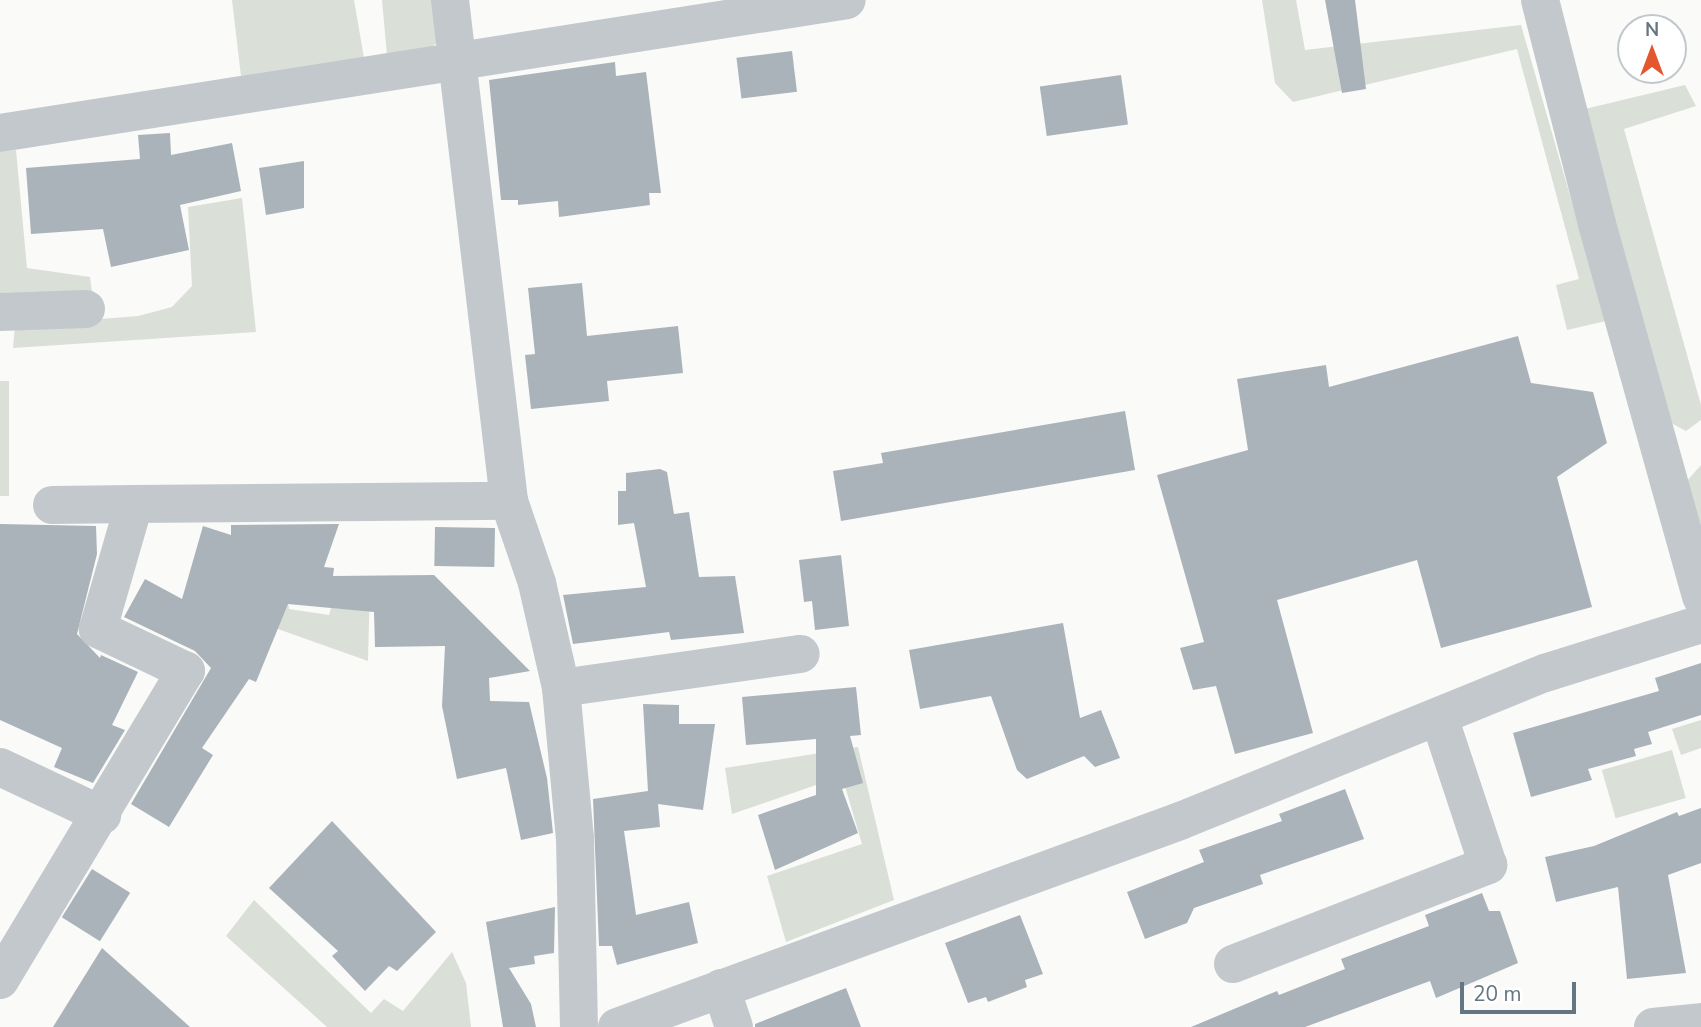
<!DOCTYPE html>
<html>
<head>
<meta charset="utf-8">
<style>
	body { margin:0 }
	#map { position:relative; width:1701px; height:1027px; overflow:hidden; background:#fafaf8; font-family:"Nunito Sans",sans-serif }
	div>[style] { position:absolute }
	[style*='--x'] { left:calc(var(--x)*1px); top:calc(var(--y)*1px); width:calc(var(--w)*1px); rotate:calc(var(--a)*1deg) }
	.green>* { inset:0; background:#dadfd7; transform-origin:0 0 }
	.building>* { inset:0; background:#aab3b9; transform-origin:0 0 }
	.street>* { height:38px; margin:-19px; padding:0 19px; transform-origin:19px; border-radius:19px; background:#c3c8cc }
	span { translate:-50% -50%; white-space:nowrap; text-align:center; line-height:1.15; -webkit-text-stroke:7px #fff; paint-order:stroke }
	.north { position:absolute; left:1617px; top:14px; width:70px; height:70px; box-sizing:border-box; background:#fff; border:2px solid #c1c8cd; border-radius:50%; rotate:0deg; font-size:19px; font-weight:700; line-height:28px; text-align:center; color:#657683 }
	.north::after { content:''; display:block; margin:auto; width:24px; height:32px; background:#e4572e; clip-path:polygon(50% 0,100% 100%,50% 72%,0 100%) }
	.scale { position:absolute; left:1460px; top:982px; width:116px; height:32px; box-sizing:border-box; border:4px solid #657683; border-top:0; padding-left:9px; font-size:21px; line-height:24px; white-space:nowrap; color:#657683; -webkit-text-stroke:5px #fff; paint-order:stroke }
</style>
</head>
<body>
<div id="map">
	<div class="green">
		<i style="clip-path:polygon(232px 0,354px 0,365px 64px,241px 76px)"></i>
		<i style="clip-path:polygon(382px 0,433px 0,438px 42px,429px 49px,387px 55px)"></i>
		<i style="clip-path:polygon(1262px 0,1296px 0,1305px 50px,1521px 25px,1606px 321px,1567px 330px,1556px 285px,1579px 279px,1517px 49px,1293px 102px,1275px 83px)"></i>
		<i style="clip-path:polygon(1685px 85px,1696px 106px,1624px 129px,1701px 405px,1701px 420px,1686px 431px,1669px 422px,1585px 109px)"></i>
		<i style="clip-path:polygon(16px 150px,27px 268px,90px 277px,93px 300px,0 300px,0 152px)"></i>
		<i style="clip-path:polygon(242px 198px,256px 332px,13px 348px,15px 326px,138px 316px,172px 307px,192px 286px,188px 207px)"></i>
		<i style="left:0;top:381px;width:9px;height:115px"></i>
		<i style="clip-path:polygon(1701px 465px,1701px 537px,1686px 482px)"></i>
		<i style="clip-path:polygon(370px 583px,368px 661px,261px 623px,288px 602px,289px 609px,329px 615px,331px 608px,346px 609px)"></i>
		<i style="clip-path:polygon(1701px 720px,1701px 748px,1681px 755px,1672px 729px)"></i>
		<i style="clip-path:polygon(858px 747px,894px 900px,786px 942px,767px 876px,862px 844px,842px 776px,732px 814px,725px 768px)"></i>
		<i style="left:1672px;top:750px;width:50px;height:73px;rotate:74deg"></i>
		<i style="clip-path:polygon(254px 900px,371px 1013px,384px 999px,403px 1011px,452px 952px,466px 983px,471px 1027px,327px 1027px,226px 936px)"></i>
	</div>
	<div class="building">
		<i style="clip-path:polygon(1325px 0,1355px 0,1366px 89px,1342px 93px)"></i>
		<i style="left:792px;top:51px;width:41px;height:56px;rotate:83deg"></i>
		<i style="clip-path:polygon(615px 62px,616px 76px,646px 72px,661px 193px,649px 193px,650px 205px,559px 217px,558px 201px,518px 205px,518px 200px,501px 200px,489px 80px)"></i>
		<i style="left:1121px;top:75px;width:50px;height:82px;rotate:82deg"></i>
		<i style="clip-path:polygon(170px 133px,171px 155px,232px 143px,241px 191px,180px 205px,189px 250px,111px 267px,103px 229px,31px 234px,26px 168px,140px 159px,138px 135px)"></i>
		<i style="clip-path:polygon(304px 161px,304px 208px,266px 215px,259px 168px)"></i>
		<i style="clip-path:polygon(582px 283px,587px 336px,678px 326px,683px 373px,607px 381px,609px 401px,531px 409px,525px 355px,535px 354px,528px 288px)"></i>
		<i style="clip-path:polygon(1518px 336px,1531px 383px,1593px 392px,1607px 443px,1557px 477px,1592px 607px,1441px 648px,1417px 560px,1277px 600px,1313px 733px,1235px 754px,1216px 686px,1193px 690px,1180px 648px,1204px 642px,1157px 475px,1248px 450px,1237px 379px,1326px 365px,1329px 387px)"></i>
		<i style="clip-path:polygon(1125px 411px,1135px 470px,841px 521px,833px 471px,883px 463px,881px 453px)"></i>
		<i style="clip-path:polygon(660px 469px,667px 472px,674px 514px,689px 512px,699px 577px,735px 576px,744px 633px,671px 640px,669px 632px,573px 644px,563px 595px,646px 587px,634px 523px,618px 525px,618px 491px,626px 491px,626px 473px)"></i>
		<i style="clip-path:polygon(0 524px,96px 526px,97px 554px,77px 634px,100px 658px,101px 655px,138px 672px,112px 725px,125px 730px,93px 783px,54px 767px,62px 748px,0 720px)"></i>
		<i style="clip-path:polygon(339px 524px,324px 567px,334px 568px,333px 576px,434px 575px,530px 671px,489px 678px,490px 701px,529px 702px,547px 778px,553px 833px,521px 840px,506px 768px,457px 779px,442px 706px,445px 646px,375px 647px,374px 612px,288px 604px,256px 682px,249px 679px,202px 748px,213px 755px,169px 827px,131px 804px,211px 668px,195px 651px,124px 617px,145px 579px,182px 599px,203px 526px,231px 535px,231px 525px)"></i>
		<i style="left:435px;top:527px;width:60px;height:39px;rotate:1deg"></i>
		<i style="clip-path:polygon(841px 555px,849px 626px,815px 630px,812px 601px,804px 602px,799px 560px)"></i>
		<i style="clip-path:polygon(1063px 623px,1080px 718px,1101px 710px,1120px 758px,1095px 767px,1084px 756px,1027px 779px,1017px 770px,991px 696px,920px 709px,909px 650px)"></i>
		<i style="clip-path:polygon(1701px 663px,1701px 715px,1648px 732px,1652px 744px,1634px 749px,1636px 756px,1588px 769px,1592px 780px,1531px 797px,1513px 733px,1659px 691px,1655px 678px)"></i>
		<i style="clip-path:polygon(856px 687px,861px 735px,850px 736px,863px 783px,842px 789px,858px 833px,775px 870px,758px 815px,816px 795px,816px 739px,746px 745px,742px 697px)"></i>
		<i style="clip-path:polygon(643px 704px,679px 705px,679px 724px,715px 724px,703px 810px,658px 804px,660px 827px,624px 831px,636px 915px,689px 902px,698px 943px,617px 965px,612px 946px,599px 946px,593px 799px,648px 791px)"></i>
		<i style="clip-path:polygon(1345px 789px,1364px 839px,1260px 875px,1263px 884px,1194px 908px,1187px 923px,1145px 939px,1127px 892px,1204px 862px,1199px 850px,1282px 821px,1279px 814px)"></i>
		<i style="clip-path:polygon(1701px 808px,1701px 863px,1668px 875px,1686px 973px,1627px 979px,1618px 887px,1556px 902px,1545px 857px,1594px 846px,1677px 812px,1679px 816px)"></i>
		<i style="clip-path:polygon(332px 821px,436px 932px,397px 971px,389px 966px,365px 991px,332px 956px,338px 951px,269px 888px)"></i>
		<i style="left:92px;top:869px;width:45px;height:57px;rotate:32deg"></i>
		<i style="clip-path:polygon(1482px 893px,1489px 911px,1500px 911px,1518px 963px,1436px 998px,1430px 981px,1305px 1027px,1191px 1027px,1277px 991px,1279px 995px,1345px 969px,1341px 959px,1429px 926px,1425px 915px)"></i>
		<i style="clip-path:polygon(555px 907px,554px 953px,534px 956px,535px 964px,509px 968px,531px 1004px,536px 1027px,503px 1027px,486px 922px)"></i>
		<i style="clip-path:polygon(1020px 915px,1043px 974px,1025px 980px,1027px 987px,988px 1002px,986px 997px,968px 1003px,945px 943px)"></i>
		<i style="clip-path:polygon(102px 948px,190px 1027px,53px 1027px)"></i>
		<i style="clip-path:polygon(846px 988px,861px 1027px,755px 1027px,755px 1024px)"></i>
	</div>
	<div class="street">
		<i style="--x:450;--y:0;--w:504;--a:83.28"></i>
		<i style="--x:509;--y:501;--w:87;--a:71.1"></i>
		<i style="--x:537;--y:583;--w:108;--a:77.1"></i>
		<i style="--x:561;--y:688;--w:151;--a:84.7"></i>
		<i style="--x:575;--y:838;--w:189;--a:88.8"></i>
		<i style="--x:1540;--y:0;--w:231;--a:75.7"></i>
		<i style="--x:1597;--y:224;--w:387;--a:74.4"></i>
		<i style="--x:0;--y:133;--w:857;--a:-8.92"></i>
		<i style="--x:0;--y:312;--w:86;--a:-2"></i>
		<i style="--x:52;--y:505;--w:82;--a:-0.7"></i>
		<i style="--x:561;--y:688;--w:242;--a:-8.1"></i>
		<i style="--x:0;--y:767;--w:113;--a:25.2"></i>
		<i style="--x:1233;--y:964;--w:274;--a:-21.2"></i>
		<i style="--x:1488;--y:865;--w:156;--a:-108.3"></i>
		<i style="--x:0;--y:980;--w:361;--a:-59"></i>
		<i style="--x:186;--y:671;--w:98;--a:-154.5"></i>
		<i style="--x:98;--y:629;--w:130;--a:-73.9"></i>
		<i style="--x:134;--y:504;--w:375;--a:-0.5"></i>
		<i style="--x:721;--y:988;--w:41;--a:71.6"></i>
		<i style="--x:617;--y:1027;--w:600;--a:-20.1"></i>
		<i style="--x:1180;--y:821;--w:394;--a:-22.1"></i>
		<i style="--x:1545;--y:673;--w:164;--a:-17.4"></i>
		<i style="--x:1653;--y:1027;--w:48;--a:-5.9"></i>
	</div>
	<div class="north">N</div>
	<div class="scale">20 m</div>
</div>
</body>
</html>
